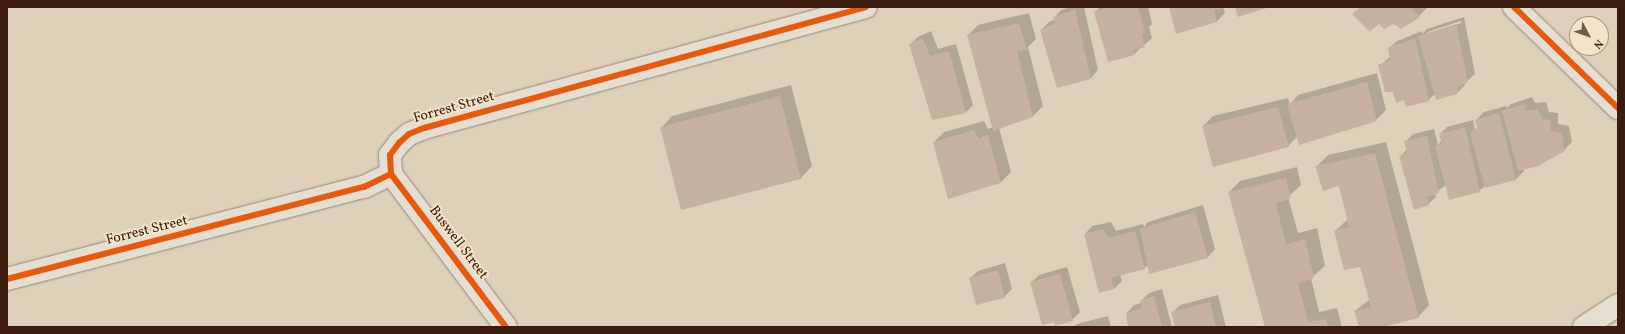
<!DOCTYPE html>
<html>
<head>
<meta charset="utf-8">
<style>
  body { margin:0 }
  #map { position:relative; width:1625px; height:334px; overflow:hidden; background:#dfd1b9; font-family:Vollkorn,serif }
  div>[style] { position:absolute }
  .shadow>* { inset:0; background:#0003 }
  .building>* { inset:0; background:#c7b2a2 }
  .roads { filter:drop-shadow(0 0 1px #948879) drop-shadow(0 0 1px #948879) }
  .minor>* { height:22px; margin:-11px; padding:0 11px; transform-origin:11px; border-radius:11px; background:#e5ded2 }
  .tertiary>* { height:22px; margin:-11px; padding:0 11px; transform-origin:11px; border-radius:11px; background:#e5ded2 }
  .cycleway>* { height:6px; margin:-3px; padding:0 3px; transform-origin:3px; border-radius:3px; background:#e8590c }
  span { translate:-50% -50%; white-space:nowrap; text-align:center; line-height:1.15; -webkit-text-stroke:3.5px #f5e4c7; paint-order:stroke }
  .street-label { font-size:14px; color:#3a1b0d }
  .frame { position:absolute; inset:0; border:8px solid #3a1b0d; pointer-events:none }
  .north { position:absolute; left:1569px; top:16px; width:40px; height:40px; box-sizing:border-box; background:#f5e4c7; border:1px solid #aa947d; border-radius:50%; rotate:131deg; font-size:11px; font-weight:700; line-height:16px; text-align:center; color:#3a1b0d }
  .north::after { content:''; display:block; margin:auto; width:14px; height:18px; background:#745b49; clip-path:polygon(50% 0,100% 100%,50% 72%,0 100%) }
</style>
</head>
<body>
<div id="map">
  <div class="shadow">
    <i style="clip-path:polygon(1071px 7px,1084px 7px,1098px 70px,1091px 78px,1058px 86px,1041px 30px,1049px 22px,1054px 20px,1054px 18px,1061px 10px)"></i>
    <i style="clip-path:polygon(1100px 7px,1148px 7px,1152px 24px,1149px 27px,1152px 38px,1134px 54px,1095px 12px)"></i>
    <i style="clip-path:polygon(1170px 7px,1223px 7px,1225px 13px,1217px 21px,1177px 33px)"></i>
    <i style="clip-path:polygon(1361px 7px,1428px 7px,1419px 16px,1402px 28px)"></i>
    <i style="clip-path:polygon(1029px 13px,1036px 39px,1028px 47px,1043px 106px,1033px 116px,999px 128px,1011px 172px,1001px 182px,948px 198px,934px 142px,944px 132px,984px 121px,988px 129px,993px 127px,968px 35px,978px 25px)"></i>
    <i style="clip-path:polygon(evenodd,1464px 17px,1475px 74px,1465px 83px,1465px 85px,1457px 93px,1435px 94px,1428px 100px,1405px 99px,1394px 90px,1379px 66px,1391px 56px,1389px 48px,1397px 41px,1422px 31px,1423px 34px,1427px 29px,1464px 17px,1461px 21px,1461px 23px,1427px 35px,1427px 32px,1461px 21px)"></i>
    <i style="clip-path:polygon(931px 31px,938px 49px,956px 44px,973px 105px,966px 112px,910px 45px,918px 37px)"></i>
    <i style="clip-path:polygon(1377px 73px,1386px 110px,1376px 120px,1297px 137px,1288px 146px,1203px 126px,1213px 116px,1288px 98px,1290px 104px,1298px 95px)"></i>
    <i style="clip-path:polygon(791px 85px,812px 166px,801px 178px,682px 209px,661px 128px,672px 116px)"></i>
    <i style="clip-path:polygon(1532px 97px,1535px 103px,1546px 102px,1549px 112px,1558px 113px,1558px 124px,1569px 126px,1572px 142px,1564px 150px,1523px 168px,1524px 171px,1516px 179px,1485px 186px,1479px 191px,1446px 185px,1435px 193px,1436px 197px,1428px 204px,1400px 157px,1407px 149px,1405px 142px,1413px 134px,1434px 129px,1438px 145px,1442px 140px,1440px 134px,1447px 127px,1473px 120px,1475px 130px,1478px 127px,1476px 120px,1484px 112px,1506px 106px,1507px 108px,1511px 104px)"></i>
    <i style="clip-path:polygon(1386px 142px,1429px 305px,1418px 317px,1378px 327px,1360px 327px,1355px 311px,1370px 299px,1360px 266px,1335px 231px,1348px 219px,1339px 185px,1316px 167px,1328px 155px)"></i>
    <i style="clip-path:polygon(1297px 167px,1301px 185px,1288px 197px,1298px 233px,1317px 228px,1325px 266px,1311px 278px,1319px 312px,1337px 308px,1342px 327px,1266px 327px,1229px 192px,1240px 181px)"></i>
    <i style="clip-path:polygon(1203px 205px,1215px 249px,1208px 257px,1148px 265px,1145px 268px,1120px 275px,1122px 281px,1114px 289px,1085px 234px,1092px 226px,1111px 222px,1116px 231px,1143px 224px,1144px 227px,1148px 222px)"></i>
    <i style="clip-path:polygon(1005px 263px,1012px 289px,1004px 297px,970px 278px,978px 271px)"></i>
    <i style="clip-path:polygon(1067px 267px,1080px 312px,1072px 320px,1054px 320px,1031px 283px,1039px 275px)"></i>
    <i style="clip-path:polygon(1162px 289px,1172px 327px,1129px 327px,1127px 313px,1134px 305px,1141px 303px,1141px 301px,1149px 293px)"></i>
    <i style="clip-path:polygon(1218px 295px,1226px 327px,1176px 327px,1172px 313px,1180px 305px)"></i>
    <i style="clip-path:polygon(1108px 316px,1111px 327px,1073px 327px,1077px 324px)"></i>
  </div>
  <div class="building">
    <i style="clip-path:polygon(1110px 7px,1138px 7px,1145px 32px,1142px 34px,1145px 47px,1133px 50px,1135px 55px,1108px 62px,1094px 12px)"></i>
    <i style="clip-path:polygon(1169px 7px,1226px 7px,1214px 11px,1217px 22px,1176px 34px)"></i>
    <i style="clip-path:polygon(1235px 7px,1270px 7px,1238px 17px)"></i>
    <i style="clip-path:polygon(1361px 7px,1410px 7px,1420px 17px,1401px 29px,1394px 24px,1384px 29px,1379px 24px,1370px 32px,1352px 14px)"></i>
    <i style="clip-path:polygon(1075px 10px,1091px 79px,1057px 88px,1040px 30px,1054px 24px,1053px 17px)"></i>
    <i style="clip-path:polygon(1019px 23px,1027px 50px,1017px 51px,1033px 117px,993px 131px,967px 35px)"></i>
    <i style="clip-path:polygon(1456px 24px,1468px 82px,1457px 87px,1457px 94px,1436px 100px,1418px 36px)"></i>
    <i style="clip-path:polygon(923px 38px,930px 56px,949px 51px,966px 113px,932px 120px,909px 44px)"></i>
    <i style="clip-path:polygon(1415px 38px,1429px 101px,1406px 107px,1404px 100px,1396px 103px,1393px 92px,1385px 92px,1378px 65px,1390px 60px,1388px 48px)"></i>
    <i style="clip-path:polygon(1367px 82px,1377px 121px,1299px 145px,1287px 104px)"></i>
    <i style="clip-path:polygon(780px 96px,801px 179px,681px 210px,660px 127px)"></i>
    <i style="clip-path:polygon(1524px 104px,1527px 111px,1538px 109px,1542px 119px,1550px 120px,1551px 131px,1562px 133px,1565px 151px,1538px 166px,1518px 171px,1502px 111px)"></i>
    <i style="clip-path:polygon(1278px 107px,1289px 147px,1213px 167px,1202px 126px)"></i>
    <i style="clip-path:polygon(1499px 113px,1516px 180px,1485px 188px,1470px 133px,1477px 128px,1475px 120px)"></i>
    <i style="clip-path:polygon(1465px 127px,1480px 192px,1449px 200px,1435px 146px,1442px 144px,1439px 134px)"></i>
    <i style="clip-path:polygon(974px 130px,978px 138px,988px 135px,1001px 183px,948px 199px,933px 142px)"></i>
    <i style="clip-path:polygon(1427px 136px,1439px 193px,1427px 197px,1429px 205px,1414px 210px,1399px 156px,1407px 153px,1404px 141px)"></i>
    <i style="clip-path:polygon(1375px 153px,1419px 318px,1382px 327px,1359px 327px,1354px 311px,1371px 307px,1360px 267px,1344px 270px,1334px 231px,1349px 227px,1339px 186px,1323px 191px,1315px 166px)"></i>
    <i style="clip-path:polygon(1286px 178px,1290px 198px,1276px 204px,1286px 244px,1305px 239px,1314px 278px,1298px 283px,1308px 322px,1326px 319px,1328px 327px,1265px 327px,1228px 192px)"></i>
    <i style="clip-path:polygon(1195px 212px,1208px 258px,1149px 274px,1140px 229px)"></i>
    <i style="clip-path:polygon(1103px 229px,1109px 238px,1135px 231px,1145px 269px,1111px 278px,1114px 289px,1099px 293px,1084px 234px)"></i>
    <i style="clip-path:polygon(998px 270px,1005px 298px,976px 305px,969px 278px)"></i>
    <i style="clip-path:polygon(1060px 274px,1073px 321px,1055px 326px,1054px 322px,1042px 325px,1030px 282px)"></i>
    <i style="clip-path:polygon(1154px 296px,1162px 327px,1128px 327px,1126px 313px,1141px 308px,1140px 300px)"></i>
    <i style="clip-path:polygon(1210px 302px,1216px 327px,1175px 327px,1171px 312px)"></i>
  </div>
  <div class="roads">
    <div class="minor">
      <i style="left:1514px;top:7px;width:145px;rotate:44.2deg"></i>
      <i style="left:391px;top:174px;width:191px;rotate:53.1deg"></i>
      <i style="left:7px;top:279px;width:369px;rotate:-14.5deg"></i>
      <i style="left:364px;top:187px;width:30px;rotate:-26deg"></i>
      <i style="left:391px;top:174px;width:19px;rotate:-93deg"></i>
      <i style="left:390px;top:155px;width:15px;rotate:-53deg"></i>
      <i style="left:399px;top:143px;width:13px;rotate:-42deg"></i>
      <i style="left:409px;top:134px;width:16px;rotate:-22deg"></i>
      <i style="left:424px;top:128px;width:458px;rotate:-15.3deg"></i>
    </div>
    <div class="tertiary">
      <i style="left:1584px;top:327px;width:40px;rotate:-32.9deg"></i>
    </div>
  </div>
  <div class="cycleway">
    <i style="left:1514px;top:7px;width:145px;rotate:44.2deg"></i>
    <i style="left:391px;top:174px;width:191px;rotate:53.1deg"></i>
    <i style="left:7px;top:279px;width:369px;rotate:-14.5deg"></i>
    <i style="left:364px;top:187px;width:30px;rotate:-26deg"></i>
    <i style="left:391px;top:174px;width:19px;rotate:-93deg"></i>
    <i style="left:390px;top:155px;width:15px;rotate:-53deg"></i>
    <i style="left:399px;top:143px;width:13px;rotate:-42deg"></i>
    <i style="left:409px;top:134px;width:16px;rotate:-22deg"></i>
    <i style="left:424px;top:128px;width:458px;rotate:-15.3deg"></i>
  </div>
  <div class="street-label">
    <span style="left:454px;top:108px;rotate:-16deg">Forrest Street</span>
    <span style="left:147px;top:231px;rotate:-14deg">Forrest Street</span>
    <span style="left:458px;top:243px;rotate:53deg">Buswell Street</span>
  </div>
  <div class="frame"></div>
  <div class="north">N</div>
</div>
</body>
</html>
